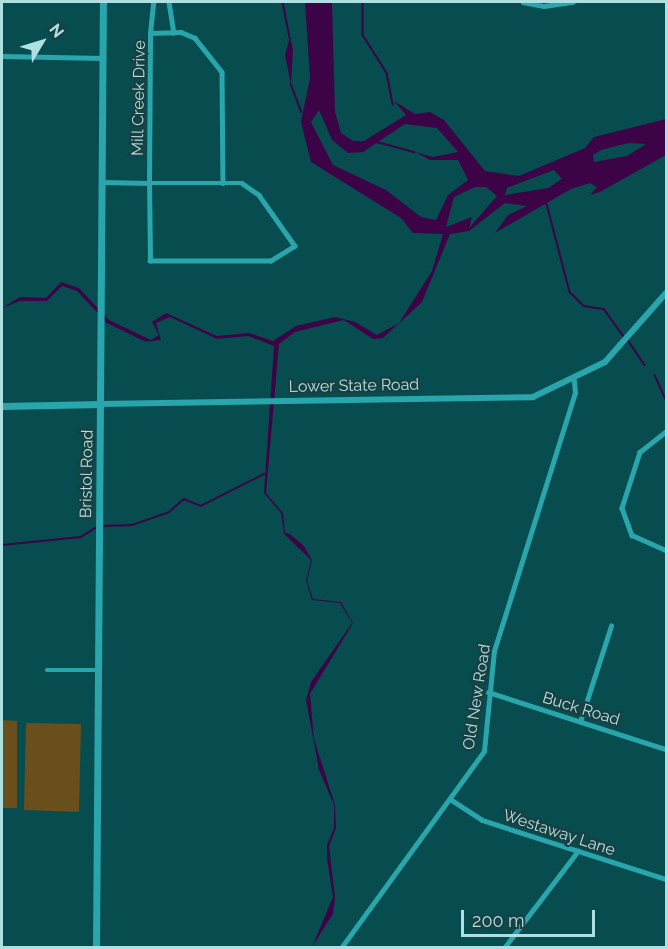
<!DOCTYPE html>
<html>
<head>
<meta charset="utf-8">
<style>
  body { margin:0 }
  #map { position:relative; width:668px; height:949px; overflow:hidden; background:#074d50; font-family:Raleway,sans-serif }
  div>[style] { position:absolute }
  .green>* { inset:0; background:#6a4f1c }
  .water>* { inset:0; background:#3c0447 }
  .stream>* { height:1.5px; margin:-0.75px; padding:0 0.75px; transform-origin:0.75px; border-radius:0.75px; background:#3c0447 }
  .minor>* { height:4.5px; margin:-2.25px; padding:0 2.25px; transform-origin:2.25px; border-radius:2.25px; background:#29a6ac }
  .tertiary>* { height:6px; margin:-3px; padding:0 3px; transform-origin:3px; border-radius:3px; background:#29a6ac }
  .secondary>* { height:7px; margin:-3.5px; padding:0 3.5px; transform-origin:3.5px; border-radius:3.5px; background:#29a6ac }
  span { translate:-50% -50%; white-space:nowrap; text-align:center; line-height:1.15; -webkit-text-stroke:4.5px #1b3f41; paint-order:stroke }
  .street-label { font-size:16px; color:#aee0e2 }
  .frame { position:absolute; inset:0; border:3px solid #aee0e2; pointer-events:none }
  .north { position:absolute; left:12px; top:12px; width:60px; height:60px; -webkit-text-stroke:4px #1b3f41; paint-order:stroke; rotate:52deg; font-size:16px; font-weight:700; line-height:24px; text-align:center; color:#aee0e2 }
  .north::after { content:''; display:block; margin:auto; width:21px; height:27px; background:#aee0e2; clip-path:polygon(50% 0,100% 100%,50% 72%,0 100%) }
  .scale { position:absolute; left:461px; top:910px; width:134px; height:27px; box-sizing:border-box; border:3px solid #aee0e2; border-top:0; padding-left:8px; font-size:18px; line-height:21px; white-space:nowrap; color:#aee0e2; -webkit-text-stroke:4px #1b3f41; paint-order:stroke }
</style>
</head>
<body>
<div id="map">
  <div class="green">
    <i style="clip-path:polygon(2px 720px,17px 721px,17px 808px,2px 808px)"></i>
    <i style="clip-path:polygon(26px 723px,81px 724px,79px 812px,24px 810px)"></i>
  </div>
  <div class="water">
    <i style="clip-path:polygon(evenodd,305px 2px,332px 2px,335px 112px,341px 133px,353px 141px,364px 141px,406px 115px,394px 101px,415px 114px,430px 112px,444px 120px,485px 171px,519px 176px,585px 148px,594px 137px,666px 119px,666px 155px,600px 192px,590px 195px,597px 187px,590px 183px,571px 189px,495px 233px,508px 215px,527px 206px,505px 203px,469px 231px,450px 234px,422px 302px,383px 338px,373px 339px,344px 320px,295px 332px,279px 344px,266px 493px,283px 513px,285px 533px,290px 534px,304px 546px,312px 560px,307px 581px,313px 599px,341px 602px,353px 623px,310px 694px,314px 739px,335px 805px,336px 828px,329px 846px,335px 897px,333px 914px,312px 947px,333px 897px,327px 859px,327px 845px,334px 828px,334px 805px,319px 770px,306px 700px,311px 682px,352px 623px,340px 603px,312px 600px,306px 581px,311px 560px,284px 534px,281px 513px,264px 493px,274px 346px,248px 336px,217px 339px,170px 317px,156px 323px,161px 340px,146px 342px,107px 323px,77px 291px,62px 286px,47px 301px,20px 301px,2px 308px,20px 297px,46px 298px,61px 282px,79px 288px,109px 320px,151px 340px,159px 335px,152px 322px,166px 313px,217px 336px,249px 333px,273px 341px,296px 326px,335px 317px,355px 322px,377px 335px,399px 323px,432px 271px,443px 234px,413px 233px,401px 218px,311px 162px,301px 122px,310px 78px,305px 2px,319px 110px,332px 140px,348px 153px,363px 152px,405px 124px,437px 128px,458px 152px,433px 157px,415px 152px,430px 160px,458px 160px,468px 180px,448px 195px,436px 220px,421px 217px,386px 190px,333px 165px,311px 122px,319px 110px,305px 2px,629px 143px,646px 144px,627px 156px,594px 162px,593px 155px,601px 150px,629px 143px,305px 2px,554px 170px,562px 179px,548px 188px,505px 195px,507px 188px,554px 170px,305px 2px,475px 187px,486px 187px,497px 196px,469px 228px,472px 217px,446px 227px,454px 197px,475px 187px)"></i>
    <i style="clip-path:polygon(290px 37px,293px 49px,291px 85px,285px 55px)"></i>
  </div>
  <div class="stream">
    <i style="left:283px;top:2px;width:37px;rotate:79deg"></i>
    <i style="left:363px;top:2px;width:33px;rotate:90deg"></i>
    <i style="left:363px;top:35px;width:45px;rotate:57.7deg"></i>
    <i style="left:387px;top:73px;width:32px;rotate:79deg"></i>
    <i style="left:291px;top:84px;width:30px;rotate:69deg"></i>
    <i style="left:377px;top:142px;width:39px;rotate:15deg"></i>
    <i style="left:547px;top:204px;width:91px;rotate:75.4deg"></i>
    <i style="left:570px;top:292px;width:20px;rotate:45deg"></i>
    <i style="left:584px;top:306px;width:20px;rotate:9deg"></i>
    <i style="left:604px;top:309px;width:34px;rotate:54deg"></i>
    <i style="left:628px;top:340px;width:30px;rotate:56deg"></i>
    <i style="left:655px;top:375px;width:27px;rotate:66deg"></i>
    <i style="left:101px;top:526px;width:31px;rotate:-2deg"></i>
    <i style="left:132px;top:525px;width:39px;rotate:-19deg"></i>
    <i style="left:169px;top:512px;width:20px;rotate:-41deg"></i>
    <i style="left:184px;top:499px;width:18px;rotate:22deg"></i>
    <i style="left:201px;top:506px;width:71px;rotate:-26.9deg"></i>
    <i style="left:2px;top:545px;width:79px;rotate:-5.8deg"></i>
    <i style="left:81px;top:537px;width:19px;rotate:-32deg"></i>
  </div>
  <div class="minor">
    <i style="left:169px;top:2px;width:31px;rotate:81deg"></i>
    <i style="left:523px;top:2px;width:21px;rotate:11deg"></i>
    <i style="left:544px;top:6px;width:29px;rotate:-8deg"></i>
    <i style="left:150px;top:33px;width:31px;rotate:-84deg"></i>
    <i style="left:2px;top:56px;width:101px;rotate:1.1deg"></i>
    <i style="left:102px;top:182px;width:47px;rotate:1.2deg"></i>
    <i style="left:149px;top:183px;width:93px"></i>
    <i style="left:242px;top:183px;width:21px;rotate:35deg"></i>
    <i style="left:259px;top:195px;width:62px;rotate:54.8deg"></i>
    <i style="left:295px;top:246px;width:28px;rotate:148deg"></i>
    <i style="left:271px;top:261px;width:121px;rotate:180deg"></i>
    <i style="left:150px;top:261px;width:78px;rotate:-90.7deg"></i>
    <i style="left:149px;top:183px;width:150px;rotate:-89.6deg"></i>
    <i style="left:150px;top:33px;width:31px;rotate:-2deg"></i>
    <i style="left:181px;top:32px;width:15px;rotate:23deg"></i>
    <i style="left:195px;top:38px;width:43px;rotate:51.5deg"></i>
    <i style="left:222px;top:72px;width:111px;rotate:89.5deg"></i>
    <i style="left:666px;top:432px;width:33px;rotate:142deg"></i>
    <i style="left:640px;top:452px;width:59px;rotate:107.8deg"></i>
    <i style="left:622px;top:508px;width:29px;rotate:70deg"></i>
    <i style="left:632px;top:535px;width:37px;rotate:24deg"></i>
    <i style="left:47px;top:670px;width:51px"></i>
    <i style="left:488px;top:692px;width:187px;rotate:17.8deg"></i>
    <i style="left:580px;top:722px;width:101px;rotate:-72.1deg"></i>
    <i style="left:450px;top:799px;width:38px;rotate:33deg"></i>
    <i style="left:482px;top:820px;width:193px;rotate:17.8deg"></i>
    <i style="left:341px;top:948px;width:243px;rotate:-54deg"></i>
    <i style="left:484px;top:751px;width:100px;rotate:-84.3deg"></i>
    <i style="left:494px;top:651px;width:270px;rotate:-72.6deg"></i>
    <i style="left:575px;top:393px;width:12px;rotate:-95deg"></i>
    <i style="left:504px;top:948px;width:122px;rotate:-52.7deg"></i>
  </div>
  <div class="tertiary">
    <i style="left:101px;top:404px;width:432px;rotate:-0.9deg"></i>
    <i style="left:533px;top:397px;width:80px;rotate:-25.9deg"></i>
    <i style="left:605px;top:362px;width:92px;rotate:-48.5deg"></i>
  </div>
  <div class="secondary">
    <i style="left:2px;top:406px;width:99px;rotate:-1.2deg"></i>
    <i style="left:96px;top:948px;width:946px;rotate:-89.58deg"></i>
  </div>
  <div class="street-label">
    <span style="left:139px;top:98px;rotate:-89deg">Mill Creek Drive</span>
    <span style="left:354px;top:386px;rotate:-1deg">Lower State Road</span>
    <span style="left:87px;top:474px;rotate:-89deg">Bristol Road</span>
    <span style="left:477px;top:697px;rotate:-81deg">Old New Road</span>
    <span style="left:581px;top:709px;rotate:17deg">Buck Road</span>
    <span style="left:559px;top:833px;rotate:18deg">Westaway Lane</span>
  </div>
  <div class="frame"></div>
  <div class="north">N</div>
  <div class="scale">200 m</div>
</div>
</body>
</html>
